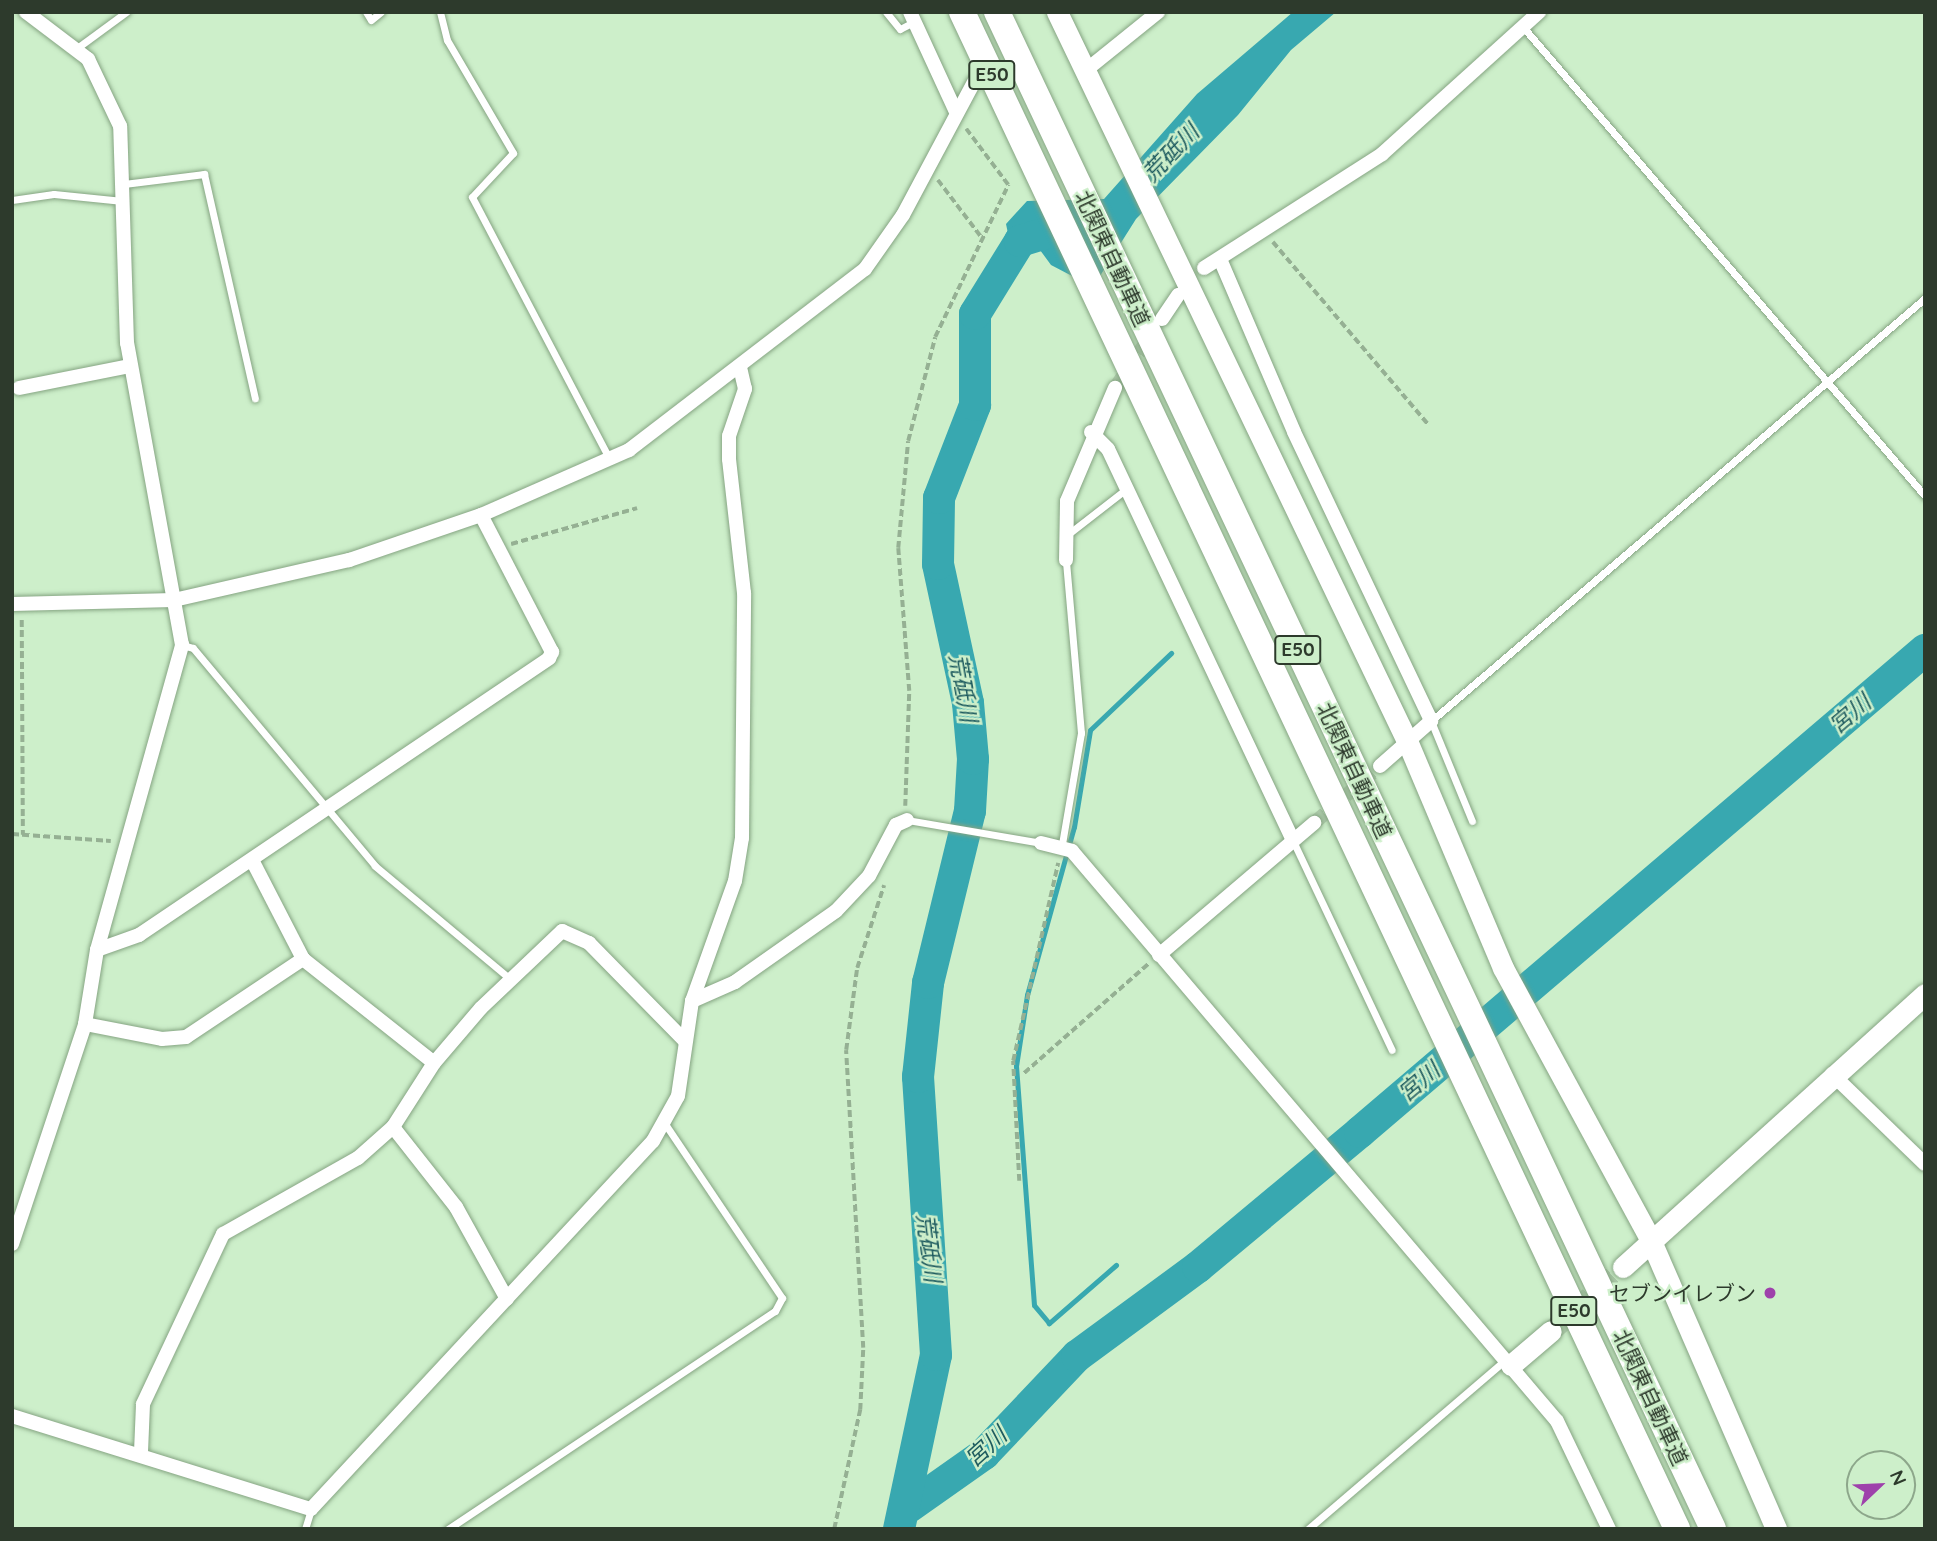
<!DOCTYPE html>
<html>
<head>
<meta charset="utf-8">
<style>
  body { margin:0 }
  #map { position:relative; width:1937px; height:1541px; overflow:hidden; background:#cdefca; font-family:Quicksand,"Noto Sans JP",sans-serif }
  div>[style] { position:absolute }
  .water>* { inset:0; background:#38a8b0 }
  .stream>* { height:5px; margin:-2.5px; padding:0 2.5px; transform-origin:2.5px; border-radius:2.5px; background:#38a8b0 }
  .river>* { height:32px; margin:-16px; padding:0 16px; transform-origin:16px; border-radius:16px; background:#38a8b0 }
  .street-tunnel>* { height:14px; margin-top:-7px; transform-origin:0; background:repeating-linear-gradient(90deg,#adcbaa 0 14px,transparent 0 21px) }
  .secondary-tunnel>* { height:21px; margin-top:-10.5px; transform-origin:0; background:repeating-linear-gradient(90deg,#adcbaa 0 21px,transparent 0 31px) }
  .path>* { height:3.5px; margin-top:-1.75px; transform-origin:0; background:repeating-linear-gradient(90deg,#95b093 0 7px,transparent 0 10.5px) }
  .roads { filter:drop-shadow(0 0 2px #85a482) drop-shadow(0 0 2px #85a482) }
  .lane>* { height:7px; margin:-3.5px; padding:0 3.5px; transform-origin:3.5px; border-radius:3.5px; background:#fff }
  .street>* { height:14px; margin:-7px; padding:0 7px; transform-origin:7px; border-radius:7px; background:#fff }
  .secondary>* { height:21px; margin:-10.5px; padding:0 10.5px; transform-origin:10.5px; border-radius:10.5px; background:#fff }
  .highway>* { height:26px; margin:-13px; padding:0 13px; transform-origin:13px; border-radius:13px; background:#fff }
  .dots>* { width:19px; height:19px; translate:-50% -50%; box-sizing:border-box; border:4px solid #cdefca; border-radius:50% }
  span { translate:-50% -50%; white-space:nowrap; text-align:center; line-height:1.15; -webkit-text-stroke:5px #cdefca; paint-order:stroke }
  .shield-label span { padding:2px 5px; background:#cdefca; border:2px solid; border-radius:5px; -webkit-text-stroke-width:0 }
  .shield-label { font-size:19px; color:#2d3a2c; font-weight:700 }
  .street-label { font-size:21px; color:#2d3a2c }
  .poi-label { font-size:21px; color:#2d3a2c }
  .right { translate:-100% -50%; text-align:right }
  .water-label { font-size:23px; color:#1e5b5f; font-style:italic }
  .frame { position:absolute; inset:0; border:14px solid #2d3a2c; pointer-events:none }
  .north { position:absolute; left:1846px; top:1450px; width:70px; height:70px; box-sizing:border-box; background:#cdefca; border:2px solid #8da78b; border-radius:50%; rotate:67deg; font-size:19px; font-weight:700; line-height:28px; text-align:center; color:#2d3a2c }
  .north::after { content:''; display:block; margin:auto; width:24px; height:32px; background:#9e41ab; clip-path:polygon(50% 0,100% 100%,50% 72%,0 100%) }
</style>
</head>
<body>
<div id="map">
  <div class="water">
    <i style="clip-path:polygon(1293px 12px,1336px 12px,1291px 50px,1238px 115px,1136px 219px,1100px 276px,1074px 277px,1051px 265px,1040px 250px,1011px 248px,1006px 224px,1027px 201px,1104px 199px,1197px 94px)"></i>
  </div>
  <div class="stream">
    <i style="left:1116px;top:1265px;width:89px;rotate:139.1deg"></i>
    <i style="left:1049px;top:1323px;width:23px;rotate:-130deg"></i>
    <i style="left:1034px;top:1305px;width:240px;rotate:-94.3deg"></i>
    <i style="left:1016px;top:1066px;width:72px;rotate:-81.2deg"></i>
    <i style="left:1027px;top:995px;width:174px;rotate:-74.4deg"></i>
    <i style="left:1074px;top:827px;width:98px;rotate:-80.6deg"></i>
    <i style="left:1090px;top:730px;width:112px;rotate:-43.5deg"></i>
    <i style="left:1071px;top:1348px;width:10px;rotate:53deg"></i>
  </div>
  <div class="river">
    <i style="left:909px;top:1507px;width:92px;rotate:-35.2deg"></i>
    <i style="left:984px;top:1454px;width:135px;rotate:-46.5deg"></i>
    <i style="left:1077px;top:1356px;width:150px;rotate:-36.3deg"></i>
    <i style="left:1198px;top:1267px;width:211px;rotate:-39.8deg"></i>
    <i style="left:1360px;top:1132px;width:743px;rotate:-40.47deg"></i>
    <i style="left:899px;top:1529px;width:178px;rotate:-78deg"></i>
    <i style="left:936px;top:1355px;width:279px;rotate:-93.7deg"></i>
    <i style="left:918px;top:1077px;width:95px;rotate:-83.9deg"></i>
    <i style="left:928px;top:983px;width:177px;rotate:-76.3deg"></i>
    <i style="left:970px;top:811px;width:52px;rotate:-86.7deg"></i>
    <i style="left:973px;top:759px;width:56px;rotate:-95.1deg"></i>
    <i style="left:968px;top:703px;width:142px;rotate:-102.2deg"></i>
    <i style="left:938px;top:564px;width:66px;rotate:-89.1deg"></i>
    <i style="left:939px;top:498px;width:100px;rotate:-68.8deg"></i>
    <i style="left:975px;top:405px;width:91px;rotate:-90deg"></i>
    <i style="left:975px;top:314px;width:86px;rotate:-58.3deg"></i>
    <i style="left:1020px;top:241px;width:31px;rotate:-17deg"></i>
  </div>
  <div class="street-tunnel">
    <i style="left:1115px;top:388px;width:64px;rotate:-55.8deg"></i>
    <i style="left:1314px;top:823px;width:87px;rotate:-40.8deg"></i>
  </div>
  <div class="secondary-tunnel">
    <i style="left:1551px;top:1331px;width:96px;rotate:-41.6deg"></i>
  </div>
  <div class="path">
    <i style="left:938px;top:180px;width:73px;rotate:52.8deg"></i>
    <i style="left:1273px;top:242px;width:239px;rotate:49.6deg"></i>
    <i style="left:511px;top:544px;width:131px;rotate:-15.9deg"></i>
    <i style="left:22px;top:620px;width:215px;rotate:89.7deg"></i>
    <i style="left:905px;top:806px;width:115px;rotate:-88deg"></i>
    <i style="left:909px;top:691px;width:143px;rotate:-94.4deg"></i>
    <i style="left:898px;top:548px;width:107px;rotate:-84.7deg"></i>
    <i style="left:908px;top:441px;width:107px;rotate:-75.4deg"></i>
    <i style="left:935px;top:337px;width:169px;rotate:-64.3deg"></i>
    <i style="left:1008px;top:185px;width:70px;rotate:-126.9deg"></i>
    <i style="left:12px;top:834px;width:99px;rotate:4deg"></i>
    <i style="left:1024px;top:1073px;width:167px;rotate:-41.3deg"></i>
    <i style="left:1019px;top:1181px;width:120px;rotate:-92.9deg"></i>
    <i style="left:1013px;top:1061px;width:203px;rotate:-77.2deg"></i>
    <i style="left:834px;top:1529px;width:122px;rotate:-77.7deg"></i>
    <i style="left:860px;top:1410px;width:62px;rotate:-87.2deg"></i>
    <i style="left:863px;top:1348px;width:298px;rotate:-93.3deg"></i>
    <i style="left:846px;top:1050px;width:83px;rotate:-82.4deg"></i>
    <i style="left:857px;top:968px;width:87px;rotate:-72deg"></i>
  </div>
  <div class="roads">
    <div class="lane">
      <i style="left:366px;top:12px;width:9px;rotate:58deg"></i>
      <i style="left:371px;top:20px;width:13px;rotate:-39deg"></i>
      <i style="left:440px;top:12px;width:29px;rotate:76deg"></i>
      <i style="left:447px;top:40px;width:131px;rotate:59.7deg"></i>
      <i style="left:513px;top:153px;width:60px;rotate:133deg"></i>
      <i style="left:472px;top:197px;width:295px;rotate:62.3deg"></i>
      <i style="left:886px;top:12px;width:22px;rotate:51deg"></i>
      <i style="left:900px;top:29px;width:16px;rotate:-27deg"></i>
      <i style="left:1523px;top:27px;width:618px;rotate:49.4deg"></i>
      <i style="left:77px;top:48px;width:61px;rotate:-36.3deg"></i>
      <i style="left:124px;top:184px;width:81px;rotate:-7.1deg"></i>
      <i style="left:204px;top:174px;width:230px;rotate:77.2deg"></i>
      <i style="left:12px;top:200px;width:42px;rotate:-8.1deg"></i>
      <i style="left:54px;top:194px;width:69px;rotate:5.8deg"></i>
      <i style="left:1067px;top:535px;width:75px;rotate:-37.9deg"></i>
      <i style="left:182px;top:645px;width:11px;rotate:15deg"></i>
      <i style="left:193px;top:648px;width:284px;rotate:50.1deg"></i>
      <i style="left:375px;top:866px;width:176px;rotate:39.9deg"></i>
      <i style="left:907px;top:820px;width:136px;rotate:9.7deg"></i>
      <i style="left:1472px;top:821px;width:108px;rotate:-112.3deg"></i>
      <i style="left:1431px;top:721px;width:650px;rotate:-40.57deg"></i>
      <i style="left:1293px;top:841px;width:231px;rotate:64.7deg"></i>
      <i style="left:1062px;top:844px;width:113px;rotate:-80.3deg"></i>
      <i style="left:1081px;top:733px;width:174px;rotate:-95deg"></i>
      <i style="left:305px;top:1529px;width:21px;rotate:-73deg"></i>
      <i style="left:448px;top:1529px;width:393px;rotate:-33.7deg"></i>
      <i style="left:775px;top:1311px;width:15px;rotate:-62deg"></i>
      <i style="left:782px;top:1298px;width:210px;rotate:-123.9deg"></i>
      <i style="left:1308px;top:1529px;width:260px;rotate:-40.6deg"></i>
    </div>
    <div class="street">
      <i style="left:910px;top:12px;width:110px;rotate:65.3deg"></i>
      <i style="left:1085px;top:71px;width:94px;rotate:-38.9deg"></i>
      <i style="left:1220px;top:259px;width:188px;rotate:66.8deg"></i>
      <i style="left:1294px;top:432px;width:320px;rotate:64.6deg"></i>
      <i style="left:1431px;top:721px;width:68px;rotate:138.6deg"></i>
      <i style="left:1204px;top:268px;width:211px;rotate:-32.6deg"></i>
      <i style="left:1382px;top:154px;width:212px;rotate:-42.1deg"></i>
      <i style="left:1162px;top:319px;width:29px;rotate:-56deg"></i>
      <i style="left:19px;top:388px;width:113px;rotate:-11.2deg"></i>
      <i style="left:1091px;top:432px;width:24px;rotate:45deg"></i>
      <i style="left:1108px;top:449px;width:433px;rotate:64.7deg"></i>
      <i style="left:1066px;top:560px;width:59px;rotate:-89deg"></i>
      <i style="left:1067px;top:501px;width:123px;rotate:-67deg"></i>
      <i style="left:12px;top:604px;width:162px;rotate:-1.4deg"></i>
      <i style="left:174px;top:600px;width:180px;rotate:-12.9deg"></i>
      <i style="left:349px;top:560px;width:139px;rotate:-18.8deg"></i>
      <i style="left:481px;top:515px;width:162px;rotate:-23.7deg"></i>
      <i style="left:629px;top:450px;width:297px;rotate:-37.5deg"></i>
      <i style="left:865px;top:269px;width:66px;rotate:-54.9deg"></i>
      <i style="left:903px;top:215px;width:151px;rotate:-61.9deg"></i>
      <i style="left:1041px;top:843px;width:32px;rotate:14deg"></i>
      <i style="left:1072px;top:851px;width:748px;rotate:49.61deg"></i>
      <i style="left:1557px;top:1421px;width:120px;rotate:64.3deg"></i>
      <i style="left:252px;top:860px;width:111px;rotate:62.7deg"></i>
      <i style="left:97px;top:950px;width:45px;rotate:-19.7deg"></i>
      <i style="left:139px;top:935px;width:495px;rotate:-34deg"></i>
      <i style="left:549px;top:658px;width:7px;rotate:-63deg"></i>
      <i style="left:552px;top:652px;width:154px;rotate:-117.4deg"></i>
      <i style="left:1159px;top:955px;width:204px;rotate:-40.4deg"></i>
      <i style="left:692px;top:1001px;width:47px;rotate:-23.8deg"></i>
      <i style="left:735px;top:982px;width:123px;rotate:-35.1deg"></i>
      <i style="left:836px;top:911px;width:48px;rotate:-46.7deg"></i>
      <i style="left:869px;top:876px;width:58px;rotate:-62.1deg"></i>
      <i style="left:896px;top:825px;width:12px;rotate:-24deg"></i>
      <i style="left:85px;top:1024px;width:78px;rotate:11deg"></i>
      <i style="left:162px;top:1039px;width:24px;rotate:-5deg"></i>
      <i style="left:186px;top:1037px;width:141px;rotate:-33.7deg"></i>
      <i style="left:303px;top:959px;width:167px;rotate:38.4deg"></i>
      <i style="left:1832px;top:1074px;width:129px;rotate:44.1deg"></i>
      <i style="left:393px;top:1127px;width:102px;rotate:51.8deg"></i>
      <i style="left:456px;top:1207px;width:105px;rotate:61deg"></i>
      <i style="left:12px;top:1244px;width:232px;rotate:-71.6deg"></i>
      <i style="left:85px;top:1024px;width:75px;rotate:-80.8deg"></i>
      <i style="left:97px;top:950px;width:317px;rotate:-74.4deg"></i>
      <i style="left:182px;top:645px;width:307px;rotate:-100.3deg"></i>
      <i style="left:127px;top:343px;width:217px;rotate:-91.8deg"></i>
      <i style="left:120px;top:126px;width:74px;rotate:-115.5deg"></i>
      <i style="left:88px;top:59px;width:78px;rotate:-142.8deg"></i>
      <i style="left:12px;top:1416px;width:313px;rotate:17.3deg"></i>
      <i style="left:311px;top:1509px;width:502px;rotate:-47.1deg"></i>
      <i style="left:653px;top:1141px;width:51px;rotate:-60.9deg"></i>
      <i style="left:678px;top:1096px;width:96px;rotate:-81.6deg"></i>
      <i style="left:692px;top:1001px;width:127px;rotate:-70.3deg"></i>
      <i style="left:735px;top:881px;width:44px;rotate:-80.8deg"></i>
      <i style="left:742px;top:838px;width:245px;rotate:-89.5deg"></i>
      <i style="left:744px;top:593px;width:135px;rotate:-96.4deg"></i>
      <i style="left:729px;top:459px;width:23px;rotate:-90deg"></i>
      <i style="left:729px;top:436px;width:50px;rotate:-71.2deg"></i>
      <i style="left:745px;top:389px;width:23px;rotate:-103deg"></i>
      <i style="left:141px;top:1452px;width:48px;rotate:-87.6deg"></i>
      <i style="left:143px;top:1404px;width:188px;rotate:-64.8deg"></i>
      <i style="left:223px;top:1234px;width:155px;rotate:-29.4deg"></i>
      <i style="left:358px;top:1158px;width:47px;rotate:-41.5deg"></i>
      <i style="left:393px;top:1127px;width:76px;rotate:-57.4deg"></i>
      <i style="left:434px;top:1063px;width:72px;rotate:-49.5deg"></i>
      <i style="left:481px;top:1008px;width:112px;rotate:-43.5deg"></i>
      <i style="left:562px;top:931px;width:30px;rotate:24deg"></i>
      <i style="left:589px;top:943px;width:136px;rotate:45.6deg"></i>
    </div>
    <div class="secondary">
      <i style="left:1057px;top:12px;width:811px;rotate:64.35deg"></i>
      <i style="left:1408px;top:743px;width:244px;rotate:67.1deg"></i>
      <i style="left:1503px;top:968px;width:311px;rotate:61.5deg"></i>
      <i style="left:1651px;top:1241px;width:314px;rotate:66.5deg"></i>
      <i style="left:1623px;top:1267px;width:407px;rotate:-42.1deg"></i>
      <i style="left:1511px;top:1365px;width:52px;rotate:-40.4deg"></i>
    </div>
    <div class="highway">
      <i style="left:962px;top:12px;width:1677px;rotate:64.76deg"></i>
      <i style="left:997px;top:12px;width:1677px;rotate:64.73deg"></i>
    </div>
  </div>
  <div class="dots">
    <i style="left:1770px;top:1293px;background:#9e41ab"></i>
  </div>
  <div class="shield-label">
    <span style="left:992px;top:75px">E50</span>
    <span style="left:1298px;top:650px">E50</span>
    <span style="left:1574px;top:1311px">E50</span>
  </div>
  <div class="street-label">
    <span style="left:1113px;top:258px;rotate:65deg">北関東自動車道</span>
    <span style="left:1355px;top:770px;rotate:65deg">北関東自動車道</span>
    <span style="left:1651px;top:1397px;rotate:65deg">北関東自動車道</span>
  </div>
  <div class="poi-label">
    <span class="right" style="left:1756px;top:1293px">セブンイレブン</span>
  </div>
  <div class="water-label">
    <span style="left:1171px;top:153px;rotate:-46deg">荒砥川</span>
    <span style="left:963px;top:688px;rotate:80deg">荒砥川</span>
    <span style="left:1850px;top:714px;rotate:-40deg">宮川</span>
    <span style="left:1419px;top:1082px;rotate:-40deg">宮川</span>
    <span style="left:929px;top:1248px;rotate:83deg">荒砥川</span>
    <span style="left:986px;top:1447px;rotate:-42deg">宮川</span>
  </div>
  <div class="frame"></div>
  <div class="north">N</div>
</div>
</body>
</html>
